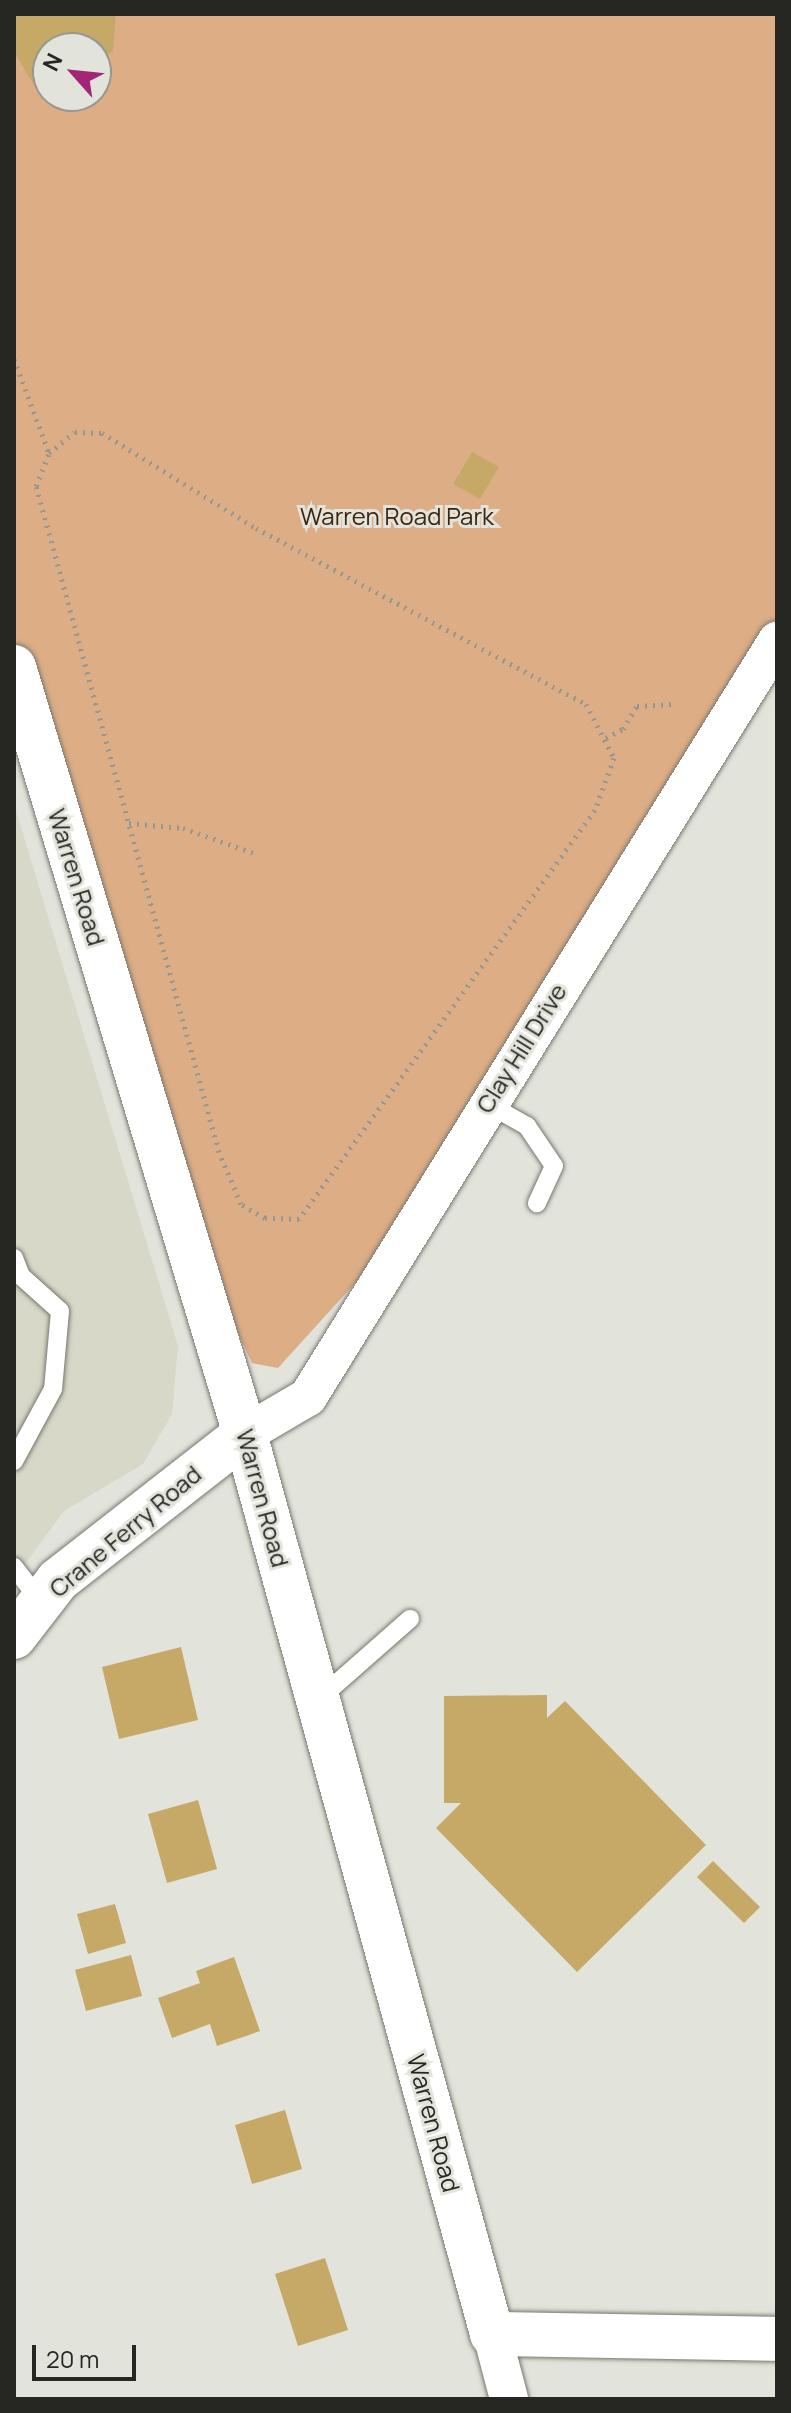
<!DOCTYPE html>
<html>
<head>
<meta charset="utf-8">
<style>
  body { margin:0 }
  #map { position:relative; width:791px; height:2413px; overflow:hidden; background:#e2e3da; font-family:Manrope,sans-serif }
  div>[style] { position:absolute }
  .built>* { inset:0; background:#d7d8c8 }
  .green>* { inset:0; background:#ddad85 }
  .building>* { inset:0; background:#c6a967 }
  .path>* { height:5px; margin-top:-2.5px; transform-origin:0; background:repeating-linear-gradient(90deg,#969790 0 2px,transparent 0 8px) }
  .roads { filter:drop-shadow(0 0 2px #787870) drop-shadow(0 0 2px #787870) }
  .service>* { height:18px; margin:-9px; padding:0 9px; transform-origin:9px; border-radius:9px; background:#fff }
  .minor>* { height:38px; margin:-19px; padding:0 19px; transform-origin:19px; border-radius:19px; background:#fff }
  .tertiary>* { height:44px; margin:-22px; padding:0 22px; transform-origin:22px; border-radius:22px; background:#fff }
  span { translate:-50% -50%; white-space:nowrap; text-align:center; line-height:1.15; -webkit-text-stroke:6px #e2e3da; paint-order:stroke }
  .park-label { font-size:24px; color:#3d2510 }
  .street-label { font-size:24px; color:#262723 }
  .frame { position:absolute; inset:0; border:16px solid #262723; pointer-events:none }
  .north { position:absolute; left:32px; top:32px; width:80px; height:80px; box-sizing:border-box; background:#e2e3da; border:2px solid #979891; border-radius:50%; rotate:297deg; font-size:22px; font-weight:700; line-height:32px; text-align:center; color:#262723 }
  .north::after { content:''; display:block; margin:auto; width:28px; height:36px; background:#a32578; clip-path:polygon(50% 0,100% 100%,50% 72%,0 100%) }
  .scale { position:absolute; left:32px; top:2345px; width:104px; height:36px; box-sizing:border-box; border:4px solid #262723; border-top:0; padding-left:10px; font-size:24px; line-height:28px; white-space:nowrap; color:#262723; -webkit-text-stroke:6px #e2e3da; paint-order:stroke }
</style>
</head>
<body>
<div id="map">
  <div class="built">
    <i style="clip-path:polygon(14px 804px,178px 1346px,172px 1414px,143px 1464px,64px 1511px,14px 1579px)"></i>
  </div>
  <div class="green">
    <i style="clip-path:polygon(evenodd,14px 14px,777px 14px,777px 635px,357px 1281px,278px 1368px,252px 1363px,237px 1331px,14px 640px,14px 14px,48px 48px,96px 48px,96px 96px,48px 96px,48px 48px)"></i>
  </div>
  <div class="building">
    <i style="clip-path:polygon(14px 14px,116px 14px,113px 51px,96px 62px,96px 48px,48px 48px,48px 94px,42px 98px,14px 52px)"></i>
    <i style="clip-path:polygon(472px 452px,499px 467px,480px 499px,453px 484px)"></i>
    <i style="clip-path:polygon(181px 1647px,198px 1720px,119px 1739px,102px 1667px)"></i>
    <i style="clip-path:polygon(547px 1695px,547px 1718px,565px 1701px,706px 1845px,577px 1972px,436px 1828px,461px 1803px,444px 1803px,444px 1696px)"></i>
    <i style="clip-path:polygon(198px 1800px,217px 1869px,167px 1883px,148px 1814px)"></i>
    <i style="clip-path:polygon(713px 1861px,760px 1907px,744px 1923px,697px 1877px)"></i>
    <i style="clip-path:polygon(115px 1904px,126px 1943px,88px 1954px,77px 1914px)"></i>
    <i style="clip-path:polygon(131px 1955px,142px 1996px,86px 2011px,75px 1970px)"></i>
    <i style="clip-path:polygon(234px 1957px,260px 2031px,217px 2046px,210px 2024px,172px 2038px,158px 1998px,200px 1983px,196px 1971px)"></i>
    <i style="clip-path:polygon(285px 2110px,302px 2169px,252px 2184px,235px 2125px)"></i>
    <i style="clip-path:polygon(325px 2258px,348px 2330px,298px 2346px,275px 2274px)"></i>
  </div>
  <div class="path">
    <i style="left:14px;top:359px;width:100px;rotate:69.6deg"></i>
    <i style="left:75px;top:432px;width:27px;rotate:2deg"></i>
    <i style="left:102px;top:433px;width:181px;rotate:31.7deg"></i>
    <i style="left:256px;top:528px;width:374px;rotate:28.1deg"></i>
    <i style="left:586px;top:704px;width:61px;rotate:62.6deg"></i>
    <i style="left:614px;top:758px;width:55px;rotate:110.1deg"></i>
    <i style="left:595px;top:810px;width:505px;rotate:125.89deg"></i>
    <i style="left:299px;top:1219px;width:34px;rotate:-178deg"></i>
    <i style="left:265px;top:1218px;width:28px;rotate:-150deg"></i>
    <i style="left:241px;top:1204px;width:56px;rotate:-112.9deg"></i>
    <i style="left:219px;top:1152px;width:691px;rotate:-105.36deg"></i>
    <i style="left:36px;top:486px;width:35px;rotate:-68deg"></i>
    <i style="left:49px;top:453px;width:33px;rotate:-39deg"></i>
    <i style="left:606px;top:738px;width:19px;rotate:-28deg"></i>
    <i style="left:623px;top:729px;width:27px;rotate:-59deg"></i>
    <i style="left:637px;top:706px;width:37px;rotate:-3deg"></i>
    <i style="left:129px;top:823px;width:54px;rotate:5.3deg"></i>
    <i style="left:183px;top:828px;width:75px;rotate:19.4deg"></i>
  </div>
  <div class="roads">
    <div class="service">
      <i style="left:486px;top:1103px;width:47px;rotate:29.3deg"></i>
      <i style="left:527px;top:1126px;width:48px;rotate:56deg"></i>
      <i style="left:554px;top:1166px;width:41px;rotate:114.7deg"></i>
      <i style="left:14px;top:1258px;width:19px;rotate:69deg"></i>
      <i style="left:21px;top:1276px;width:52px;rotate:41.9deg"></i>
      <i style="left:60px;top:1311px;width:78px;rotate:95.1deg"></i>
      <i style="left:53px;top:1389px;width:82px;rotate:118.4deg"></i>
      <i style="left:14px;top:1567px;width:44px;rotate:52.4deg"></i>
      <i style="left:320px;top:1698px;width:120px;rotate:-41.3deg"></i>
    </div>
    <div class="minor">
      <i style="left:245px;top:1434px;width:73px;rotate:-30.4deg"></i>
      <i style="left:308px;top:1397px;width:890px;rotate:-58.19deg"></i>
      <i style="left:492px;top:2334px;width:67px;rotate:75.3deg"></i>
    </div>
    <div class="tertiary">
      <i style="left:14px;top:667px;width:801px;rotate:73.24deg"></i>
      <i style="left:245px;top:1434px;width:933px;rotate:74.65deg"></i>
      <i style="left:492px;top:2334px;width:285px;rotate:1deg"></i>
      <i style="left:14px;top:1637px;width:72px;rotate:-52.3deg"></i>
      <i style="left:58px;top:1580px;width:237px;rotate:-38deg"></i>
    </div>
  </div>
  <div class="park-label">
    <span style="left:397px;top:516px">Warren Road Park</span>
  </div>
  <div class="street-label">
    <span style="left:77px;top:877px;rotate:73deg">Warren Road</span>
    <span style="left:521px;top:1048px;rotate:-58deg">Clay Hill Drive</span>
    <span style="left:263px;top:1498px;rotate:75deg">Warren Road</span>
    <span style="left:125px;top:1531px;rotate:-40deg">Crane Ferry Road</span>
    <span style="left:434px;top:2123px;rotate:75deg">Warren Road</span>
  </div>
  <div class="frame"></div>
  <div class="north">N</div>
  <div class="scale">20 m</div>
</div>
</body>
</html>
